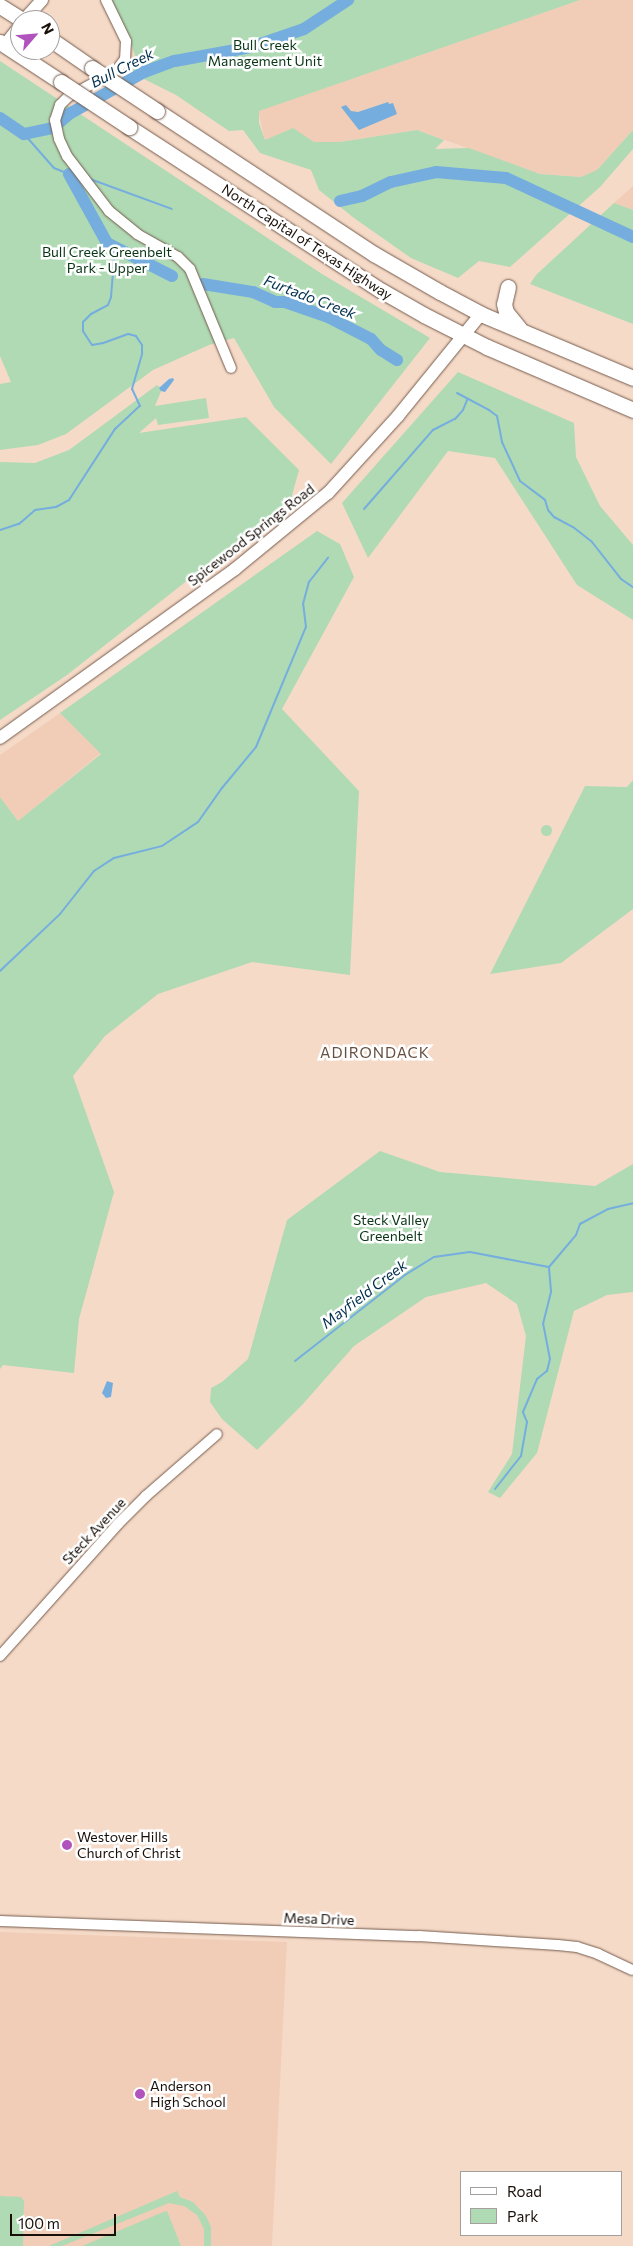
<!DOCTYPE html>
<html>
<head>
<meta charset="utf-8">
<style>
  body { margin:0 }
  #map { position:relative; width:633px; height:2246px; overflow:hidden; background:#f6dac8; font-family:Commissioner,sans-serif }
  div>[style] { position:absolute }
  .built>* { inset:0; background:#f1cdb7 }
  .green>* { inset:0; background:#afdab4 }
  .round { border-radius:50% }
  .water>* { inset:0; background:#75aede }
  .stream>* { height:2px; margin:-1px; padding:0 1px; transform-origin:1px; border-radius:1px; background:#75aede }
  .river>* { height:12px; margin:-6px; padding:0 6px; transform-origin:6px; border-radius:6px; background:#75aede }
  .roads { filter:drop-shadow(0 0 1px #745b4c) drop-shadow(0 0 1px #745b4c) }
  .minor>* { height:10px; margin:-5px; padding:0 5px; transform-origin:5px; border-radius:5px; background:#fff }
  .major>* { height:12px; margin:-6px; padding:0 6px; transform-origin:6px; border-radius:6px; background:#fff }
  .highway>* { height:15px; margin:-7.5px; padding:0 7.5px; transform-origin:7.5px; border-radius:7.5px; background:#fff }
  .bridges { filter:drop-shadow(0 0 1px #745b4c) drop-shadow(0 0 1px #745b4c) }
  .highway-bridge>* { height:15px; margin:-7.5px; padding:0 7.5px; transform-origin:7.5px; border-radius:7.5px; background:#fff }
  .dots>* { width:14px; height:14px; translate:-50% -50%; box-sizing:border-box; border:2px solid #fff; border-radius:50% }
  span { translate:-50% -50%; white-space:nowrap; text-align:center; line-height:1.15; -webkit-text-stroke:5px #fff; paint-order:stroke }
  .park-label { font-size:14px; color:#093515 }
  .street-label { font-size:14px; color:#180f09 }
  .poi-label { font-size:14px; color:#180f09 }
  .left { translate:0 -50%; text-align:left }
  .water-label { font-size:15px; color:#002e4d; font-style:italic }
  .neighbourhood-label { font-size:15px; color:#675041; letter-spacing:1px }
  .legend { position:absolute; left:460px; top:2171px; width:162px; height:65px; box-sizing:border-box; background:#fff; border:1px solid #a39f9d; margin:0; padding:6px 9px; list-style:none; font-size:15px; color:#180f09 }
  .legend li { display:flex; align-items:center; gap:10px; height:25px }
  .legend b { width:25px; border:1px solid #a39f9d }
  .north { position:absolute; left:10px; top:10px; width:50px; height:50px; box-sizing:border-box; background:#fff; border:1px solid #a39f9d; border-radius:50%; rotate:63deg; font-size:14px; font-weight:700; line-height:20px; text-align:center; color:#180f09 }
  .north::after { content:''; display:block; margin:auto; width:18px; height:22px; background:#b153bc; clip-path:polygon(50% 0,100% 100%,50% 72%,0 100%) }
  .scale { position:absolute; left:10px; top:2214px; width:106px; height:22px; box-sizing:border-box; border:2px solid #180f09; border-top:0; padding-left:6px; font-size:15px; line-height:18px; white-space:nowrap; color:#180f09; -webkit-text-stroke:4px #fff; paint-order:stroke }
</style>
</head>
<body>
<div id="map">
  <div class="built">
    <i style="clip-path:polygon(580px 0,633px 0,633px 130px,597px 170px,581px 177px,540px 174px,417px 130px,340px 142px,314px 142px,293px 129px,265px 141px,258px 111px)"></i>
    <i style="clip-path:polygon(633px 186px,633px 210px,614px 203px)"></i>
    <i style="clip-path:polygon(60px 713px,101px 753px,18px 821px,0 797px,0 755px)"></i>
    <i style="clip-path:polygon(0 1932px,287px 1942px,272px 2246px,0 2246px)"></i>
  </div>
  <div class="green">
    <i style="clip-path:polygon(109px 0,580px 0,259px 111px,259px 123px,265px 140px,293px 128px,314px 142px,340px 142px,417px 130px,444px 140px,435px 149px,469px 148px,540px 174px,581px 177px,597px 170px,633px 130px,633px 149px,600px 187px,510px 267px,479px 261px,458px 278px,411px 258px,354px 218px,319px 190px,311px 170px,260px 153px,243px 130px,229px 131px,176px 95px,132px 73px,135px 55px,127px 32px)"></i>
    <i style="clip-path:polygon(0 61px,322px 274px,430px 338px,331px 464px,274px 407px,234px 338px,209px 345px,153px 370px,66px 434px,38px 445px,0 450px,0 384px,11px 382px,0 356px)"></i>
    <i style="clip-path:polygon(614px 203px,633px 210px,633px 324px,530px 284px,536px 275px)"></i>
    <i style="clip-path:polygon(458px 372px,574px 423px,576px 457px,600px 506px,633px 545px,633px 620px,577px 585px,495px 458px,448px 451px,368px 558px,342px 503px)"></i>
    <i style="clip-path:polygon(157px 385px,162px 389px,155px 406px,206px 398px,209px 418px,158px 425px,156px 418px,139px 433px,246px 417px,299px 470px,291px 499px,67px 675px,0 720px,0 462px,35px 463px,69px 450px)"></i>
    <i style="clip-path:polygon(317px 531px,340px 544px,354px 577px,282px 709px,359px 791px,350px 975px,252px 962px,158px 994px,105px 1036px,73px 1076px,114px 1192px,79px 1319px,74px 1373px,3px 1365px,0 1369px,0 797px,18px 821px,101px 754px,60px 713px)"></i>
    <i style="clip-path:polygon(633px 780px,633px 909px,561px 963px,490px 974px,585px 786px,627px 787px)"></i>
    <i class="round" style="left:540.5px;top:824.5px;width:11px;height:11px"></i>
    <i style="clip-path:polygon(380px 1151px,440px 1172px,595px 1186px,633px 1164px,633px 1292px,607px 1295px,574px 1311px,537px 1453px,500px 1498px,488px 1492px,512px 1454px,526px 1336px,517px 1304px,486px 1283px,426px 1297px,354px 1346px,303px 1404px,257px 1450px,222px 1419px,210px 1402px,211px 1388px,222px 1382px,248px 1359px,287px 1220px)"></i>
    <i style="clip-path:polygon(177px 2191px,180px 2197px,193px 2202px,206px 2216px,211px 2227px,211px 2246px,204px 2246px,204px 2229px,197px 2215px,184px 2206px,169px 2203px,62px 2246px,49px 2246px)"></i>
    <i style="clip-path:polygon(0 2196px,21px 2197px,24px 2201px,23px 2246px,0 2246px)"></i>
    <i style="clip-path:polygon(167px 2211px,181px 2246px,82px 2246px,166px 2211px)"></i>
  </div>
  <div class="water">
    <i style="clip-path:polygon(388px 102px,389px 104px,393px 103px,397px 114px,359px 130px,341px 107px,346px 105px,351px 111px,358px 112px)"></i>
    <i style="clip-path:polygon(173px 378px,174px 380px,165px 392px,161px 391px,159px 388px,169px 379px)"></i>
    <i style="clip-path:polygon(107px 1381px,113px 1383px,111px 1397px,106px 1398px,102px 1393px)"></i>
  </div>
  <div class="stream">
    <i style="left:24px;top:134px;width:45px;rotate:48.6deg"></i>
    <i style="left:54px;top:168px;width:16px;rotate:22deg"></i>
    <i style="left:90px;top:179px;width:87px;rotate:20.1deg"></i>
    <i style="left:457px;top:393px;width:36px;rotate:28deg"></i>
    <i style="left:489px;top:410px;width:10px;rotate:37deg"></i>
    <i style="left:497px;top:416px;width:26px;rotate:79deg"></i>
    <i style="left:502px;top:442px;width:43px;rotate:65.2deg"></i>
    <i style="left:520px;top:481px;width:31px;rotate:37deg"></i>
    <i style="left:545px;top:500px;width:10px;rotate:73deg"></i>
    <i style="left:548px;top:510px;width:9px;rotate:49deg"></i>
    <i style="left:554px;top:517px;width:21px;rotate:28deg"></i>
    <i style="left:573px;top:527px;width:24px;rotate:38deg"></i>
    <i style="left:592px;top:542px;width:47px;rotate:51.9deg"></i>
    <i style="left:621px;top:579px;width:14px;rotate:34deg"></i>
    <i style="left:364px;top:509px;width:105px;rotate:-48.9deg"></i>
    <i style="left:433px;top:430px;width:25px;rotate:-27deg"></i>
    <i style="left:455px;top:419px;width:12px;rotate:-48deg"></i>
    <i style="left:463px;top:410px;width:11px;rotate:-68deg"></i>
    <i style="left:0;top:530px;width:20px;rotate:-18deg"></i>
    <i style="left:19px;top:524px;width:21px;rotate:-41deg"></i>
    <i style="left:35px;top:510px;width:21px;rotate:-8deg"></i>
    <i style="left:56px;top:507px;width:15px;rotate:-28deg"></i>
    <i style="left:69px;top:500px;width:85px;rotate:-57.1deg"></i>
    <i style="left:115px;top:429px;width:34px;rotate:-43deg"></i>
    <i style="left:140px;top:406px;width:19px;rotate:-115deg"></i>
    <i style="left:132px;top:389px;width:37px;rotate:-74deg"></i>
    <i style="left:142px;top:353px;width:8px;rotate:-90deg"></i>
    <i style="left:142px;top:345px;width:11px;rotate:-124deg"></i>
    <i style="left:136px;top:336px;width:8px;rotate:-166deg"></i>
    <i style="left:128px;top:334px;width:27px;rotate:160deg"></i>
    <i style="left:103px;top:343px;width:11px;rotate:170deg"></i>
    <i style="left:92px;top:345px;width:17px;rotate:-123deg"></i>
    <i style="left:83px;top:331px;width:9px;rotate:-90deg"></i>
    <i style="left:83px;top:322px;width:11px;rotate:-45deg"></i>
    <i style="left:91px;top:314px;width:19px;rotate:-28deg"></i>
    <i style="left:108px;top:305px;width:9px;rotate:-69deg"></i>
    <i style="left:111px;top:297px;width:50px;rotate:-85.4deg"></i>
    <i style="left:0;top:971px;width:83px;rotate:-43.5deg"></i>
    <i style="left:60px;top:914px;width:55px;rotate:-51.7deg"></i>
    <i style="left:94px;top:871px;width:24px;rotate:-33deg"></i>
    <i style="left:114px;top:858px;width:49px;rotate:-14deg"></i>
    <i style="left:162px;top:846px;width:43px;rotate:-33.7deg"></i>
    <i style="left:198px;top:822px;width:42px;rotate:-54.8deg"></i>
    <i style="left:222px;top:788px;width:53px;rotate:-50.3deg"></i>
    <i style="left:256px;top:747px;width:130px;rotate:-67.4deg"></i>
    <i style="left:306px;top:627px;width:23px;rotate:-97deg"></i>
    <i style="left:303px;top:604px;width:23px;rotate:-75deg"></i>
    <i style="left:309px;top:582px;width:31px;rotate:-52deg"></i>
    <i style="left:295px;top:1361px;width:140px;rotate:-38deg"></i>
    <i style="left:405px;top:1275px;width:34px;rotate:-32deg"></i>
    <i style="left:434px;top:1257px;width:36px;rotate:-8deg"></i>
    <i style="left:470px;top:1252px;width:80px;rotate:10.8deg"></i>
    <i style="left:549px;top:1267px;width:42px;rotate:-49.8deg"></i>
    <i style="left:576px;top:1235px;width:12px;rotate:-70deg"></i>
    <i style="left:580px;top:1224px;width:32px;rotate:-28deg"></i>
    <i style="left:608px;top:1209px;width:26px;rotate:-13deg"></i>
    <i style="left:495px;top:1489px;width:42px;rotate:-51.8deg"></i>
    <i style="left:521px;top:1456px;width:35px;rotate:-80deg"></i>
    <i style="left:527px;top:1422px;width:11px;rotate:-112deg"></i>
    <i style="left:523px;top:1412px;width:36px;rotate:-67deg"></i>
    <i style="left:537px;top:1379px;width:13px;rotate:-39deg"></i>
    <i style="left:547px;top:1371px;width:12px;rotate:-76deg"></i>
    <i style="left:550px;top:1359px;width:36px;rotate:-101deg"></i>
    <i style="left:543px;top:1324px;width:34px;rotate:-76deg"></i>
    <i style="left:551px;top:1291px;width:24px;rotate:-95deg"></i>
  </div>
  <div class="river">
    <i style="left:0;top:118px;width:29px;rotate:34deg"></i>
    <i style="left:24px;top:134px;width:30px;rotate:-12deg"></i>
    <i style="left:53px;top:128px;width:21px;rotate:-41deg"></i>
    <i style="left:69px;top:114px;width:86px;rotate:-29.2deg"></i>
    <i style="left:144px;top:72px;width:33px;rotate:-20deg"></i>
    <i style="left:175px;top:61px;width:77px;rotate:-10.4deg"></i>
    <i style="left:251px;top:47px;width:56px;rotate:-18.8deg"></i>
    <i style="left:304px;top:29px;width:53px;rotate:-33.4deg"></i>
    <i style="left:69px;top:174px;width:79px;rotate:61.2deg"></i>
    <i style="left:107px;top:243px;width:73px;rotate:26.9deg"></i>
    <i style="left:340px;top:201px;width:23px;rotate:-13deg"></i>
    <i style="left:362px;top:196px;width:32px;rotate:-26deg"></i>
    <i style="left:391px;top:182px;width:46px;rotate:-12.5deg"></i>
    <i style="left:436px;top:172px;width:70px;rotate:4.9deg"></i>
    <i style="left:506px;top:178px;width:140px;rotate:24.9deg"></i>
    <i style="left:203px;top:284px;width:51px;rotate:9.1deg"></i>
    <i style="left:253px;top:292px;width:24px;rotate:24deg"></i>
    <i style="left:275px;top:302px;width:10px"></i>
    <i style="left:285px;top:302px;width:46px;rotate:19.2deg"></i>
    <i style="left:328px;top:317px;width:48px;rotate:27.1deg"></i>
    <i style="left:371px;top:339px;width:15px;rotate:48deg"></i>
    <i style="left:381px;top:350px;width:19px;rotate:32deg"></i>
  </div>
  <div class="roads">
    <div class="minor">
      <i style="left:106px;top:0;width:46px;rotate:64deg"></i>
      <i style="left:126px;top:41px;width:18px;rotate:93deg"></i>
      <i style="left:125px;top:59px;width:15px;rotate:127deg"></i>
      <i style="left:116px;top:71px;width:55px;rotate:151.6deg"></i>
      <i style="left:68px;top:97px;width:11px;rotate:135deg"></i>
      <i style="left:60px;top:105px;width:16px;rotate:108deg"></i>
      <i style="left:55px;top:120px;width:19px;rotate:78deg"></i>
      <i style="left:59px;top:139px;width:19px;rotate:65deg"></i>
      <i style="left:67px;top:156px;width:69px;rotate:52.6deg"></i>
      <i style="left:109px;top:211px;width:36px;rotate:39deg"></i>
      <i style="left:137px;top:234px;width:47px;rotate:29.3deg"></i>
      <i style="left:178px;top:257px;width:17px;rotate:45deg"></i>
      <i style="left:190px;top:269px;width:107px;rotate:67.5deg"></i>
      <i style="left:0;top:1656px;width:177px;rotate:-48.2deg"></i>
      <i style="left:118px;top:1524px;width:40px;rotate:-45deg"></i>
      <i style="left:146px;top:1496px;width:94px;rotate:-41.1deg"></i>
      <i style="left:0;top:1921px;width:419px;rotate:2.1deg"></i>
      <i style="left:419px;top:1936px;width:139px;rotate:3.7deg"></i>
      <i style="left:558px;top:1945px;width:19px;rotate:6deg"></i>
      <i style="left:577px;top:1947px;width:22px;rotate:18deg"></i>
      <i style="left:598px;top:1954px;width:38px;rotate:25deg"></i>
    </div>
    <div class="major">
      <i style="left:24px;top:20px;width:27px;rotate:-48deg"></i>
      <i style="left:5px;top:45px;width:24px;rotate:-52deg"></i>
      <i style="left:0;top:738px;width:289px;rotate:-35.7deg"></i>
      <i style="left:235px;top:569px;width:120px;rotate:-39.3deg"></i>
      <i style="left:328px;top:493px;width:104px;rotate:-47.7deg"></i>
      <i style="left:398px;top:416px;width:132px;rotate:-50.9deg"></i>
    </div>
    <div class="highway">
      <i style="left:0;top:6px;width:26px;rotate:32deg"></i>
      <i style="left:50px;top:39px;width:51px;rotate:34.6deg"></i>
      <i style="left:0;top:42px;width:73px;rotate:33.3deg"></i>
      <i style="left:157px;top:111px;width:260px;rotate:33.4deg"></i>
      <i style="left:374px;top:254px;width:76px;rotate:29.9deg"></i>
      <i style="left:440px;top:292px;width:47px;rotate:28.2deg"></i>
      <i style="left:481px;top:314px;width:165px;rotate:22.8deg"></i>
      <i style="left:129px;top:127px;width:302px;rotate:33deg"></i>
      <i style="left:382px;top:291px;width:48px;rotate:29.7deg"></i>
      <i style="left:424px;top:315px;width:71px;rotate:26.9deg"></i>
      <i style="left:487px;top:347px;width:159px;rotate:23.3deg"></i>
      <i style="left:508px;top:287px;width:17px;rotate:103deg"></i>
      <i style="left:504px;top:304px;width:8px;rotate:76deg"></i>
      <i style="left:506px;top:312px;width:21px;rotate:51deg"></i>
    </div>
  </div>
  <div class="bridges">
    <div class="highway-bridge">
      <i style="left:92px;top:68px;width:78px;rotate:33.5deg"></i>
      <i style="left:61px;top:82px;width:82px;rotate:33.5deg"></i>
    </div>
  </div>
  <div class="dots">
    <i style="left:67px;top:1845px;background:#b153bc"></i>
    <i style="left:140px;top:2094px;background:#b153bc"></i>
  </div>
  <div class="park-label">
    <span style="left:265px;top:53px">Bull Creek<br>Management Unit</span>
    <span style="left:107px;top:260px">Bull Creek Greenbelt<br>Park - Upper</span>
    <span style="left:391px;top:1228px">Steck Valley<br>Greenbelt</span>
  </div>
  <div class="street-label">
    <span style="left:307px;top:242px;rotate:33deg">North Capital of Texas Highway</span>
    <span style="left:251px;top:535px;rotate:-38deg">Spicewood Springs Road</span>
    <span style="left:94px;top:1531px;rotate:-47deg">Steck Avenue</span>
    <span style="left:319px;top:1919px;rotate:2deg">Mesa Drive</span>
  </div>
  <div class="poi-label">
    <span class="left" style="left:77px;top:1845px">Westover Hills<br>Church of Christ</span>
    <span class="left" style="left:150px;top:2094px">Anderson<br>High School</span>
  </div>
  <div class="water-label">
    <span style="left:122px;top:68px;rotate:-27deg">Bull Creek</span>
    <span style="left:310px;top:297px;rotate:21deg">Furtado Creek</span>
    <span style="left:364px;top:1294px;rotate:-37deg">Mayfield Creek</span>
  </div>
  <div class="neighbourhood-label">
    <span style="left:375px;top:1053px">ADIRONDACK</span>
  </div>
  <ul class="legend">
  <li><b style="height:6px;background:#fff"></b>Road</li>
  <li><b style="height:14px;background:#afdab4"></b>Park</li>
  </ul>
  <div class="north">N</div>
  <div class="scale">100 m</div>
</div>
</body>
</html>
